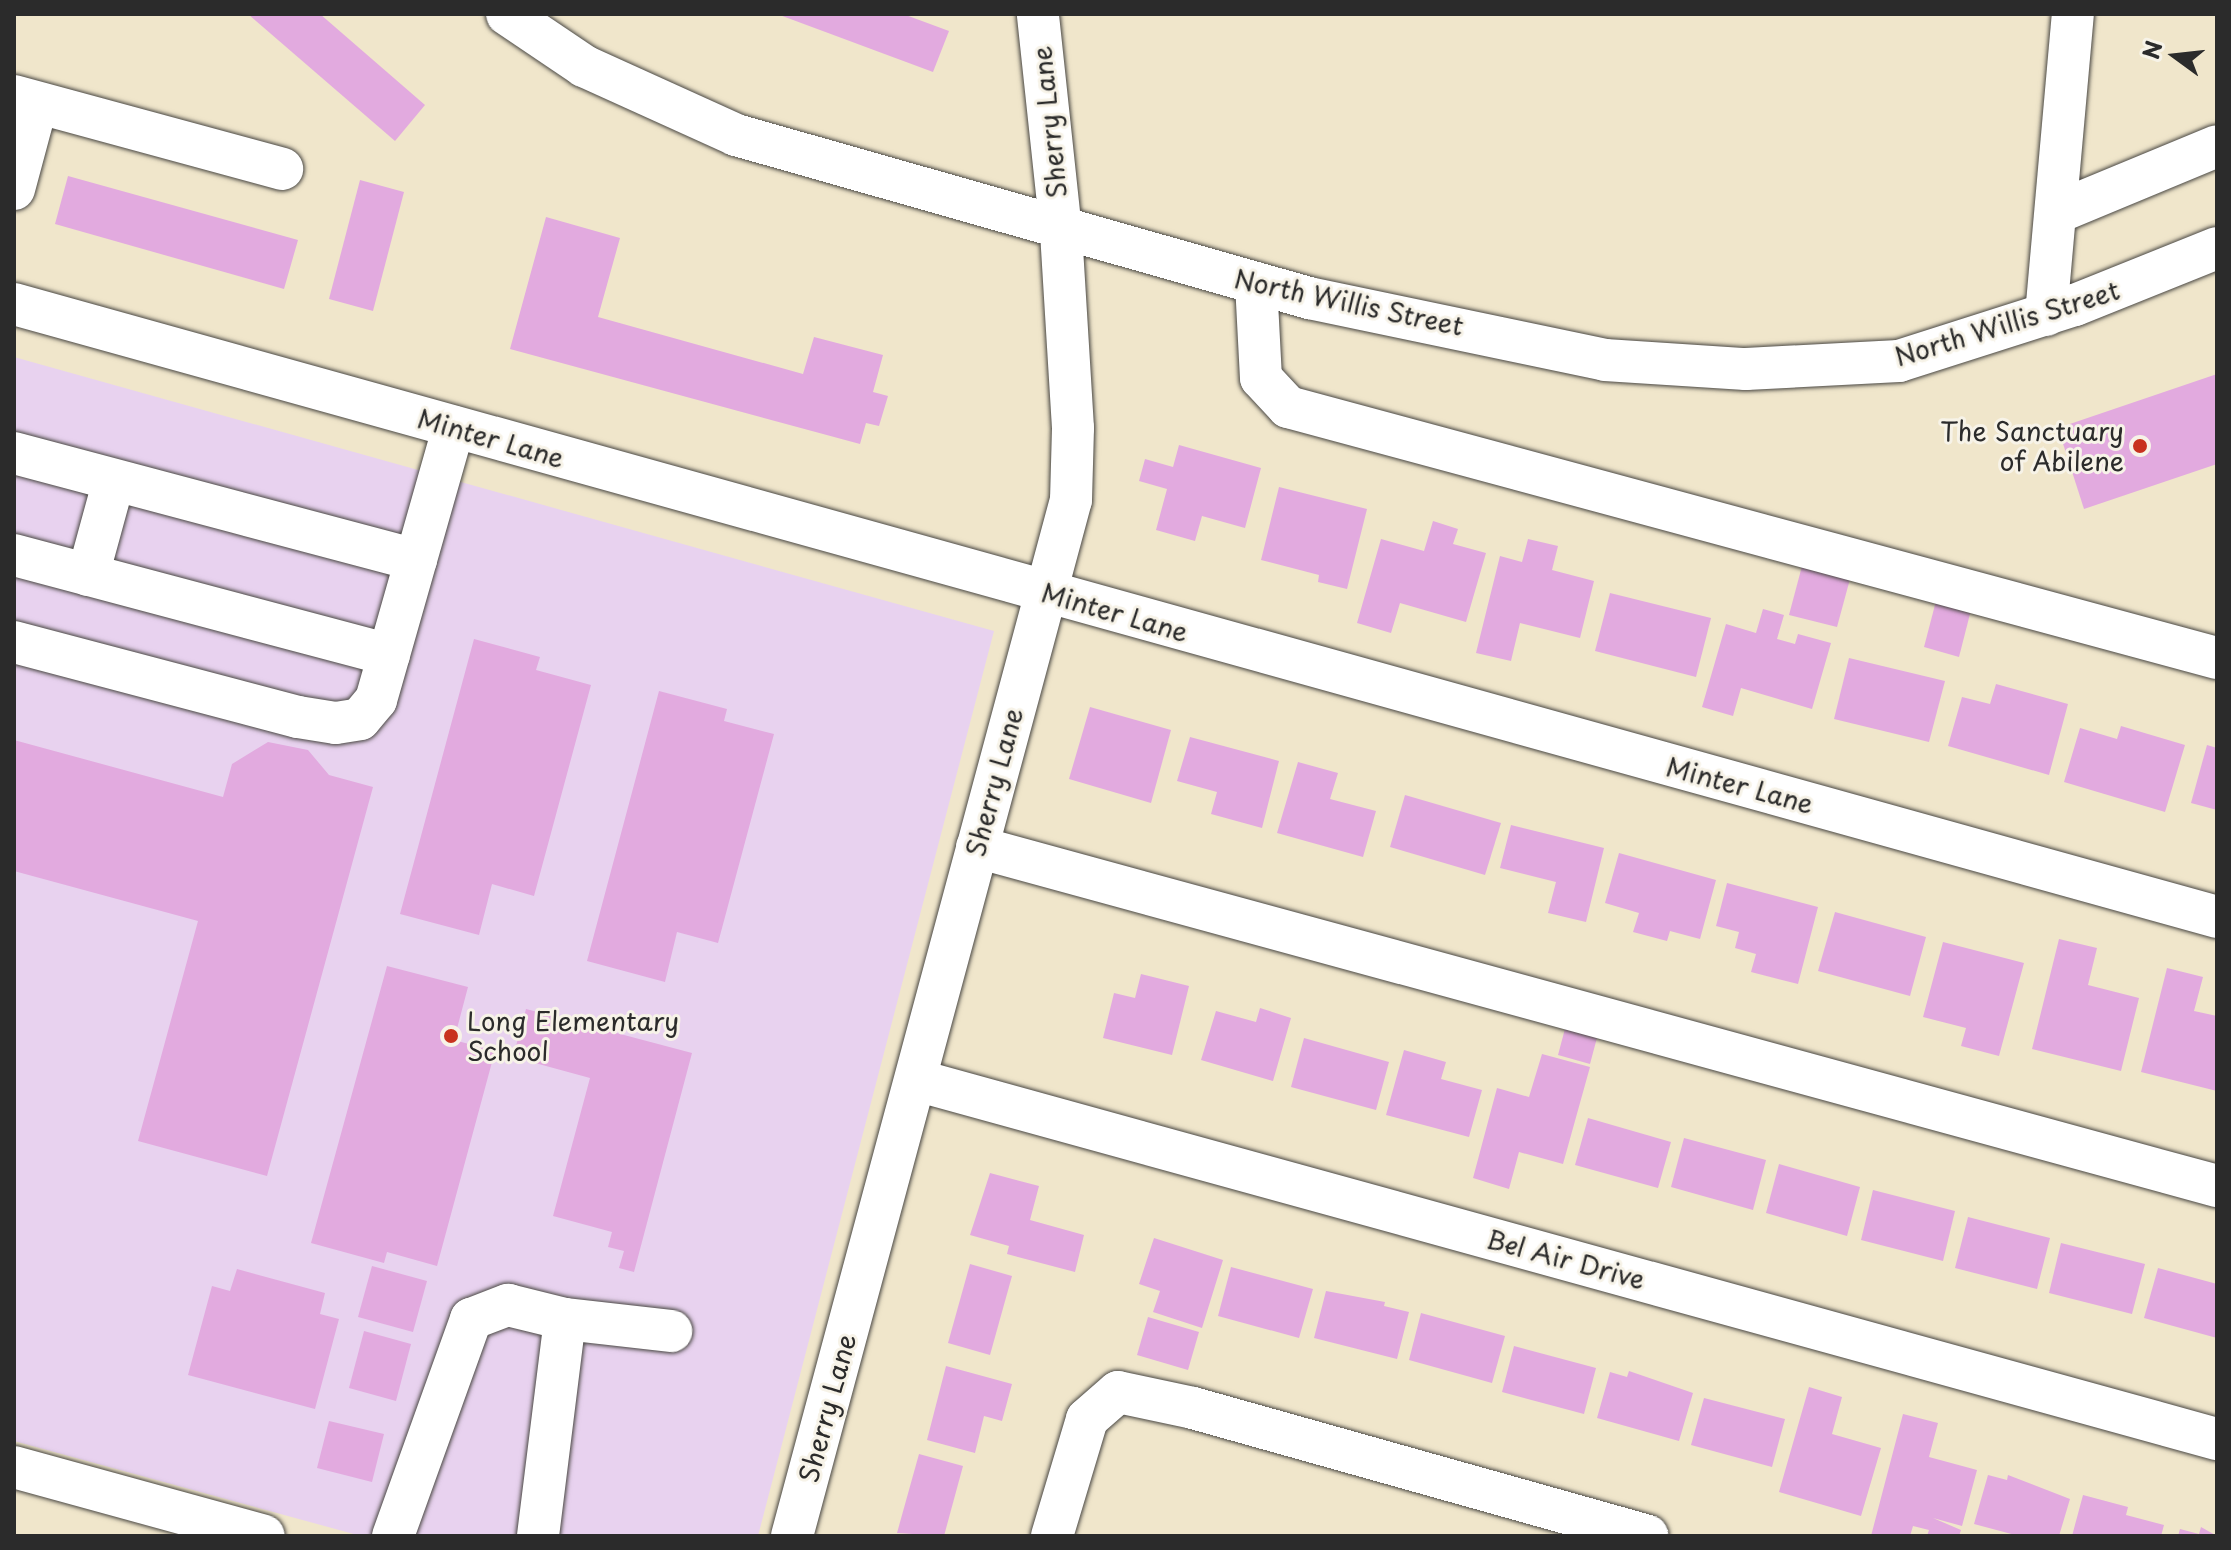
<!DOCTYPE html>
<html>
<head>
<meta charset="utf-8">
<style>
  body { margin:0 }
  #map { position:relative; width:2231px; height:1550px; overflow:hidden; background:#f0e6cb; font-family:"Playpen Sans",sans-serif }
  div>[style] { position:absolute }
  .built>* { inset:0; background:#e8d2ef }
  .building>* { inset:0; background:#e2aadf }
  .roads { filter:drop-shadow(0 0 2px #494743) drop-shadow(0 0 2px #494743) }
  .minor>* { height:42px; margin:-21px; padding:0 21px; transform-origin:21px; border-radius:21px; background:#fff }
  .dots>* { width:22px; height:22px; translate:-50% -50%; box-sizing:border-box; border:4px solid #f7f3e8; border-radius:50% }
  span { translate:-50% -50%; white-space:nowrap; text-align:center; line-height:1.15; -webkit-text-stroke:6px #f7f3e8; paint-order:stroke }
  .street-label { font-size:26px; color:#2b2b2b }
  .poi-label { font-size:26px; color:#2b2b2b }
  .right { translate:-100% -50%; text-align:right }
  .left { translate:0 -50%; text-align:left }
  .frame { position:absolute; inset:0; border:16px solid #2b2b2b; pointer-events:none }
  .north { position:absolute; left:2135px; top:16px; width:80px; height:80px; -webkit-text-stroke:6px #f7f3e8; paint-order:stroke; rotate:285deg; font-size:22px; font-weight:700; line-height:32px; text-align:center; color:#2b2b2b }
  .north::after { content:''; display:block; margin:auto; width:28px; height:36px; background:#2b2b2b; clip-path:polygon(50% 0,100% 100%,50% 72%,0 100%) }
</style>
</head>
<body>
<div id="map">
  <div class="built">
    <i style="clip-path:polygon(14px 357px,994px 631px,758px 1536px,361px 1536px,14px 1441px)"></i>
  </div>
  <div class="building">
    <i style="clip-path:polygon(248px 14px,320px 14px,425px 105px,395px 141px)"></i>
    <i style="clip-path:polygon(777px 14px,903px 14px,949px 31px,933px 72px)"></i>
    <i style="clip-path:polygon(68px 176px,298px 240px,284px 289px,55px 224px)"></i>
    <i style="clip-path:polygon(360px 180px,404px 192px,373px 311px,329px 299px)"></i>
    <i style="clip-path:polygon(546px 217px,620px 238px,598px 317px,803px 374px,814px 337px,883px 355px,873px 392px,888px 396px,879px 426px,866px 423px,860px 444px,510px 349px)"></i>
    <i style="clip-path:polygon(2217px 374px,2217px 464px,2084px 509px,2058px 428px)"></i>
    <i style="clip-path:polygon(1179px 445px,1261px 468px,1245px 528px,1202px 516px,1195px 541px,1156px 530px,1167px 489px,1139px 481px,1145px 459px,1173px 467px)"></i>
    <i style="clip-path:polygon(1279px 487px,1367px 509px,1347px 589px,1318px 582px,1319px 575px,1261px 560px)"></i>
    <i style="clip-path:polygon(1433px 521px,1458px 529px,1453px 544px,1486px 553px,1466px 622px,1400px 603px,1391px 633px,1357px 623px,1381px 539px,1424px 551px)"></i>
    <i style="clip-path:polygon(1528px 539px,1558px 546px,1552px 570px,1594px 581px,1580px 638px,1520px 623px,1511px 661px,1476px 653px,1500px 556px,1522px 562px)"></i>
    <i style="clip-path:polygon(1802px 566px,1850px 579px,1837px 627px,1789px 615px)"></i>
    <i style="clip-path:polygon(1610px 593px,1711px 618px,1696px 677px,1595px 651px)"></i>
    <i style="clip-path:polygon(1936px 601px,1971px 610px,1959px 657px,1924px 647px)"></i>
    <i style="clip-path:polygon(1763px 609px,1784px 615px,1777px 639px,1795px 644px,1798px 634px,1831px 643px,1812px 709px,1741px 688px,1733px 716px,1702px 707px,1726px 624px,1756px 633px)"></i>
    <i style="clip-path:polygon(474px 639px,540px 657px,536px 670px,591px 685px,534px 896px,492px 884px,479px 935px,400px 914px)"></i>
    <i style="clip-path:polygon(1849px 658px,1945px 681px,1929px 742px,1834px 719px)"></i>
    <i style="clip-path:polygon(1996px 684px,2068px 704px,2049px 775px,1948px 746px,1962px 697px,1990px 704px)"></i>
    <i style="clip-path:polygon(659px 691px,727px 709px,724px 721px,774px 734px,718px 943px,677px 932px,665px 982px,587px 961px)"></i>
    <i style="clip-path:polygon(1090px 707px,1171px 730px,1151px 803px,1069px 779px)"></i>
    <i style="clip-path:polygon(2121px 726px,2185px 745px,2165px 812px,2064px 782px,2080px 728px,2117px 739px)"></i>
    <i style="clip-path:polygon(1190px 737px,1279px 761px,1262px 828px,1211px 814px,1217px 792px,1177px 781px)"></i>
    <i style="clip-path:polygon(14px 740px,223px 797px,232px 764px,268px 742px,308px 750px,329px 775px,373px 787px,267px 1176px,138px 1141px,198px 921px,14px 871px)"></i>
    <i style="clip-path:polygon(2207px 745px,2217px 748px,2217px 810px,2191px 803px)"></i>
    <i style="clip-path:polygon(1298px 762px,1338px 773px,1330px 799px,1376px 811px,1363px 857px,1277px 833px)"></i>
    <i style="clip-path:polygon(1405px 795px,1501px 823px,1485px 875px,1390px 847px)"></i>
    <i style="clip-path:polygon(1511px 825px,1604px 848px,1586px 922px,1548px 913px,1556px 882px,1500px 868px)"></i>
    <i style="clip-path:polygon(1619px 853px,1716px 880px,1700px 939px,1670px 931px,1667px 941px,1633px 932px,1639px 913px,1605px 903px)"></i>
    <i style="clip-path:polygon(1727px 883px,1818px 907px,1798px 984px,1751px 972px,1756px 954px,1735px 948px,1739px 932px,1716px 926px)"></i>
    <i style="clip-path:polygon(1835px 912px,1926px 937px,1910px 996px,1818px 971px)"></i>
    <i style="clip-path:polygon(2059px 939px,2097px 948px,2088px 985px,2139px 998px,2121px 1071px,2032px 1049px)"></i>
    <i style="clip-path:polygon(1943px 942px,2024px 963px,1999px 1056px,1961px 1046px,1966px 1028px,1923px 1017px)"></i>
    <i style="clip-path:polygon(387px 966px,468px 987px,454px 1040px,495px 1051px,437px 1266px,387px 1252px,384px 1263px,311px 1243px)"></i>
    <i style="clip-path:polygon(2167px 968px,2203px 977px,2194px 1011px,2217px 1016px,2217px 1091px,2141px 1072px)"></i>
    <i style="clip-path:polygon(1141px 974px,1189px 986px,1172px 1055px,1103px 1038px,1114px 993px,1135px 998px)"></i>
    <i style="clip-path:polygon(1260px 1008px,1291px 1018px,1273px 1081px,1201px 1060px,1216px 1011px,1256px 1022px)"></i>
    <i style="clip-path:polygon(526px 1009px,692px 1053px,634px 1272px,619px 1268px,624px 1251px,608px 1247px,612px 1232px,553px 1216px,590px 1078px,513px 1057px)"></i>
    <i style="clip-path:polygon(1566px 1025px,1598px 1034px,1590px 1064px,1558px 1055px)"></i>
    <i style="clip-path:polygon(1304px 1038px,1389px 1062px,1376px 1110px,1291px 1087px)"></i>
    <i style="clip-path:polygon(1404px 1050px,1446px 1062px,1441px 1079px,1482px 1090px,1469px 1137px,1386px 1115px)"></i>
    <i style="clip-path:polygon(1542px 1054px,1590px 1067px,1563px 1164px,1519px 1152px,1509px 1189px,1473px 1178px,1497px 1088px,1529px 1097px)"></i>
    <i style="clip-path:polygon(1588px 1118px,1671px 1142px,1658px 1188px,1575px 1165px)"></i>
    <i style="clip-path:polygon(1684px 1138px,1766px 1160px,1753px 1210px,1671px 1187px)"></i>
    <i style="clip-path:polygon(1779px 1164px,1860px 1187px,1847px 1236px,1766px 1213px)"></i>
    <i style="clip-path:polygon(990px 1173px,1039px 1186px,1030px 1220px,1084px 1235px,1075px 1272px,1007px 1254px,1009px 1246px,970px 1235px)"></i>
    <i style="clip-path:polygon(1873px 1190px,1955px 1211px,1943px 1261px,1861px 1240px)"></i>
    <i style="clip-path:polygon(1968px 1217px,2050px 1238px,2037px 1289px,1955px 1268px)"></i>
    <i style="clip-path:polygon(1154px 1238px,1223px 1260px,1202px 1328px,1153px 1312px,1160px 1291px,1139px 1284px)"></i>
    <i style="clip-path:polygon(2061px 1243px,2145px 1264px,2132px 1314px,2049px 1293px)"></i>
    <i style="clip-path:polygon(970px 1264px,1012px 1276px,990px 1355px,948px 1343px)"></i>
    <i style="clip-path:polygon(372px 1266px,427px 1281px,413px 1332px,358px 1317px)"></i>
    <i style="clip-path:polygon(1231px 1267px,1313px 1289px,1299px 1338px,1218px 1316px)"></i>
    <i style="clip-path:polygon(2158px 1268px,2217px 1284px,2217px 1338px,2144px 1318px)"></i>
    <i style="clip-path:polygon(237px 1269px,325px 1293px,320px 1314px,339px 1319px,315px 1409px,188px 1375px,212px 1286px,230px 1291px)"></i>
    <i style="clip-path:polygon(1326px 1291px,1385px 1302px,1384px 1306px,1409px 1312px,1397px 1359px,1314px 1338px)"></i>
    <i style="clip-path:polygon(1421px 1313px,1505px 1336px,1492px 1383px,1409px 1360px)"></i>
    <i style="clip-path:polygon(1148px 1317px,1199px 1332px,1188px 1370px,1137px 1355px)"></i>
    <i style="clip-path:polygon(364px 1331px,411px 1344px,396px 1401px,349px 1388px)"></i>
    <i style="clip-path:polygon(1514px 1346px,1596px 1368px,1584px 1414px,1502px 1392px)"></i>
    <i style="clip-path:polygon(946px 1366px,1012px 1384px,1002px 1421px,984px 1416px,975px 1453px,927px 1440px)"></i>
    <i style="clip-path:polygon(1629px 1371px,1693px 1393px,1679px 1441px,1597px 1418px,1610px 1372px,1627px 1377px)"></i>
    <i style="clip-path:polygon(1809px 1387px,1842px 1397px,1832px 1434px,1881px 1448px,1861px 1516px,1779px 1492px)"></i>
    <i style="clip-path:polygon(1704px 1398px,1785px 1419px,1772px 1467px,1691px 1445px)"></i>
    <i style="clip-path:polygon(1903px 1414px,1938px 1423px,1929px 1457px,1977px 1470px,1962px 1526px,1933px 1518px,1961px 1530px,1959px 1536px,1927px 1536px,1929px 1530px,1913px 1526px,1910px 1536px,1871px 1536px)"></i>
    <i style="clip-path:polygon(329px 1421px,384px 1434px,372px 1482px,317px 1468px)"></i>
    <i style="clip-path:polygon(919px 1454px,963px 1466px,944px 1536px,897px 1533px)"></i>
    <i style="clip-path:polygon(1988px 1475px,2007px 1480px,2008px 1475px,2070px 1499px,2059px 1536px,2019px 1536px,1974px 1524px)"></i>
    <i style="clip-path:polygon(2083px 1495px,2128px 1507px,2126px 1515px,2164px 1525px,2161px 1536px,2072px 1536px)"></i>
    <i style="clip-path:polygon(2201px 1527px,2217px 1536px,2178px 1536px,2180px 1529px,2199px 1534px)"></i>
  </div>
  <div class="roads">
    <div class="minor">
      <i style="left:507px;top:14px;width:93px;rotate:34deg"></i>
      <i style="left:584px;top:66px;width:167px;rotate:24.4deg"></i>
      <i style="left:736px;top:135px;width:596px;rotate:15.88deg"></i>
      <i style="left:1309px;top:298px;width:302px;rotate:11.8deg"></i>
      <i style="left:1605px;top:360px;width:141px;rotate:3.7deg"></i>
      <i style="left:1746px;top:369px;width:153px;rotate:-3deg"></i>
      <i style="left:1899px;top:361px;width:185px;rotate:-17.7deg"></i>
      <i style="left:2075px;top:305px;width:153px;rotate:-21.9deg"></i>
      <i style="left:14px;top:96px;width:278px;rotate:15.2deg"></i>
      <i style="left:14px;top:189px;width:89px;rotate:-75deg"></i>
      <i style="left:2058px;top:212px;width:172px;rotate:-22.5deg"></i>
      <i style="left:1256px;top:283px;width:95px;rotate:87deg"></i>
      <i style="left:1261px;top:378px;width:40px;rotate:47deg"></i>
      <i style="left:1288px;top:407px;width:962px;rotate:15.12deg"></i>
      <i style="left:14px;top:304px;width:2287px;rotate:15.55deg"></i>
      <i style="left:2046px;top:315px;width:302px;rotate:-84.9deg"></i>
      <i style="left:14px;top:453px;width:416px;rotate:14.9deg"></i>
      <i style="left:14px;top:555px;width:388px;rotate:14.9deg"></i>
      <i style="left:88px;top:575px;width:98px;rotate:-74.7deg"></i>
      <i style="left:14px;top:642px;width:294px;rotate:14.8deg"></i>
      <i style="left:298px;top:717px;width:38px;rotate:9deg"></i>
      <i style="left:336px;top:723px;width:24px;rotate:-9deg"></i>
      <i style="left:360px;top:719px;width:25px;rotate:-50deg"></i>
      <i style="left:376px;top:700px;width:284px;rotate:-74.1deg"></i>
      <i style="left:977px;top:847px;width:1286px;rotate:15.29deg"></i>
      <i style="left:916px;top:1080px;width:1350px;rotate:15.43deg"></i>
      <i style="left:565px;top:1319px;width:107px;rotate:6.5deg"></i>
      <i style="left:14px;top:1467px;width:259px;rotate:15.4deg"></i>
      <i style="left:393px;top:1536px;width:231px;rotate:-70.2deg"></i>
      <i style="left:471px;top:1319px;width:40px;rotate:-21deg"></i>
      <i style="left:508px;top:1305px;width:59px;rotate:13.8deg"></i>
      <i style="left:565px;top:1319px;width:219px;rotate:97.1deg"></i>
      <i style="left:792px;top:1536px;width:1073px;rotate:-74.93deg"></i>
      <i style="left:1071px;top:500px;width:72px;rotate:-88.4deg"></i>
      <i style="left:1073px;top:428px;width:197px;rotate:-93.5deg"></i>
      <i style="left:1061px;top:231px;width:218px;rotate:-96.1deg"></i>
      <i style="left:1052px;top:1536px;width:122px;rotate:-73.3deg"></i>
      <i style="left:1087px;top:1419px;width:41px;rotate:-41.1deg"></i>
      <i style="left:1118px;top:1392px;width:77px;rotate:12deg"></i>
      <i style="left:1193px;top:1408px;width:472px;rotate:15.7deg"></i>
    </div>
  </div>
  <div class="dots">
    <i style="left:2140px;top:446px;background:#c8321e"></i>
    <i style="left:451px;top:1036px;background:#c8321e"></i>
  </div>
  <div class="street-label">
    <span style="left:1049px;top:122px;rotate:-96deg">Sherry Lane</span>
    <span style="left:1349px;top:302px;rotate:12deg">North Willis Street</span>
    <span style="left:2007px;top:323px;rotate:-17deg">North Willis Street</span>
    <span style="left:491px;top:438px;rotate:16deg">Minter Lane</span>
    <span style="left:1115px;top:612px;rotate:16deg">Minter Lane</span>
    <span style="left:994px;top:782px;rotate:-75deg">Sherry Lane</span>
    <span style="left:1740px;top:785px;rotate:15deg">Minter Lane</span>
    <span style="left:1566px;top:1259px;rotate:15deg">Bel Air Drive</span>
    <span style="left:827px;top:1408px;rotate:-75deg">Sherry Lane</span>
  </div>
  <div class="poi-label">
    <span class="right" style="left:2124px;top:446px">The Sanctuary<br>of Abilene</span>
    <span class="left" style="left:467px;top:1036px">Long Elementary<br>School</span>
  </div>
  <div class="frame"></div>
  <div class="north">N</div>
</div>
</body>
</html>
